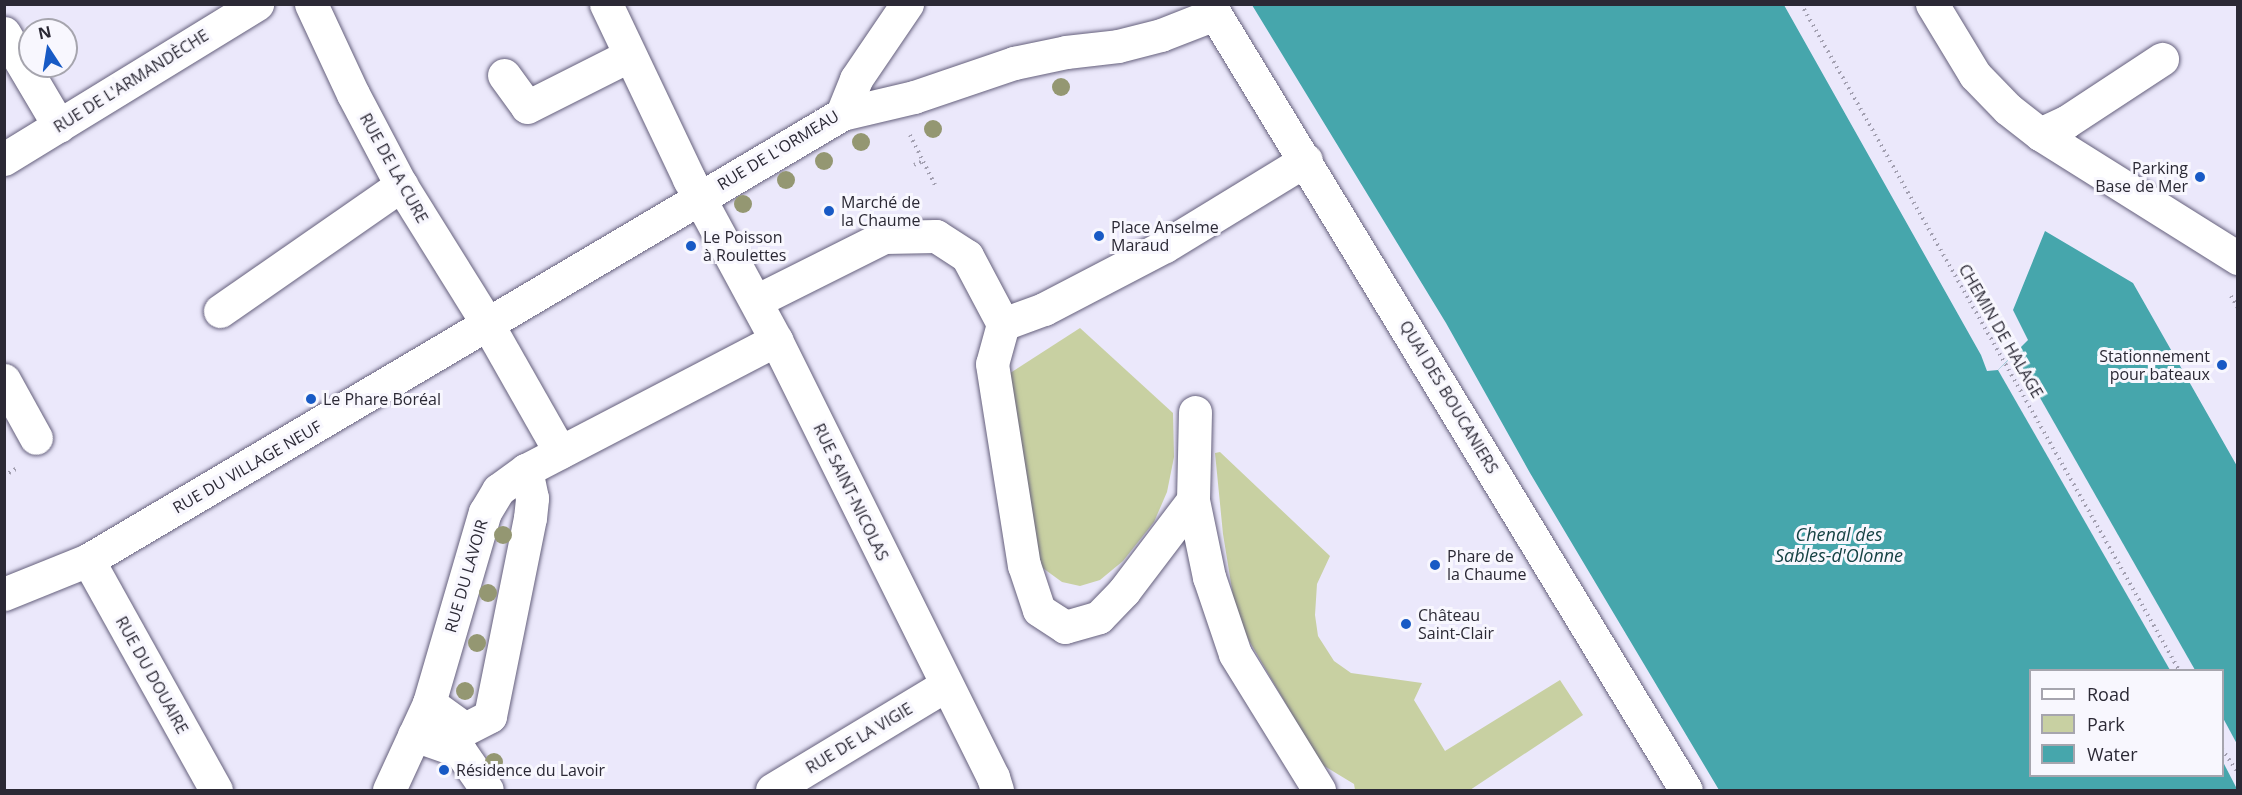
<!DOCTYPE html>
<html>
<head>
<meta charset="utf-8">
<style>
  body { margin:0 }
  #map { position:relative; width:2242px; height:795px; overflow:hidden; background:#ebe8fb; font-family:"Open Sans",sans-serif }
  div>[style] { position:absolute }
  .green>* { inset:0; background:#c8d0a2 }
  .water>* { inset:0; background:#46a6ac }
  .pier>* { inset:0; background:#ebe8fb }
  .path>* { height:4px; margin-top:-2px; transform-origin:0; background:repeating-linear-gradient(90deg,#a29fb0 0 1.5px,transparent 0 6px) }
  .roads { filter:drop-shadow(0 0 2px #65607c) drop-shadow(0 0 2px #65607c) }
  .minor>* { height:33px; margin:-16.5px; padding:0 16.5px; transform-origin:16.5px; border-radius:16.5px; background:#fff }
  .trees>* { width:18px; height:18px; margin:-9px; border-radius:50%; background:#949772 }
  .dots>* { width:16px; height:16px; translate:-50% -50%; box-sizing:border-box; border:3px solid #f8f7fe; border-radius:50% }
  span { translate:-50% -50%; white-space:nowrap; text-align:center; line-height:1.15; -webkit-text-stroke:6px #f8f7fe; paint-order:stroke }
  .street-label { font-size:16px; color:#2b2935 }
  .poi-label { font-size:16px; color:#2b2935 }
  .right { translate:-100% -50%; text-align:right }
  .left { translate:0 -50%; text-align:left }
  .water-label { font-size:18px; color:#154244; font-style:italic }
  .frame { position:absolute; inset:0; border:6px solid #2b2935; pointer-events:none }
  .legend { position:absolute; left:2029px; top:669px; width:195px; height:108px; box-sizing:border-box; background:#f8f7fe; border:2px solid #a6a5ae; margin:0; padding:8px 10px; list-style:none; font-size:18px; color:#2b2935 }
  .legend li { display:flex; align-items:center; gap:12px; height:30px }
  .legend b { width:30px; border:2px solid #a6a5ae }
  .north { position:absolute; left:18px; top:18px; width:60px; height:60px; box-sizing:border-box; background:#f8f7fe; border:2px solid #a6a5ae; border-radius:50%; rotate:348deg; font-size:16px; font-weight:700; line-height:24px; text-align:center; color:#2b2935 }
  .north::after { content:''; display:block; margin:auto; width:21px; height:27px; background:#185ac5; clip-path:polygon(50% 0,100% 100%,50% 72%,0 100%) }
</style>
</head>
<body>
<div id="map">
  <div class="green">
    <i style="clip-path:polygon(1080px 328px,1173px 413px,1174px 457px,1167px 492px,1154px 522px,1123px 561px,1100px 580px,1080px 586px,1062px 582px,1040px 566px,1007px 375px)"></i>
    <i style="clip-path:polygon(1220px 452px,1330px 556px,1317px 584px,1315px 615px,1318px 636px,1334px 661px,1351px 673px,1422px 683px,1414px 700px,1445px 751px,1560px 680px,1583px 715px,1470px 790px,1355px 790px,1354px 784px,1321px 764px,1237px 620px,1223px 534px,1215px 453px)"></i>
  </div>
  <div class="water">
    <i style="clip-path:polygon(evenodd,1252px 5px,1784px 5px,1981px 355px,1987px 371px,1998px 370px,2028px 340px,2013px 310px,2045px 231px,2133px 283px,2237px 466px,2237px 790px,1719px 790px,1530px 473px,1446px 323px,1252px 5px,2030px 670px,2222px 670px,2222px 776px,2030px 776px,2030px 670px)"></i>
  </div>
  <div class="pier">
    <i style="clip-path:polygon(2015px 354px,2195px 670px,2170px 670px,1998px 370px)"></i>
    <i style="clip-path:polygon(2223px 718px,2237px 744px,2237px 789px,2223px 762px)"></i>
  </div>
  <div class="path">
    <i style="left:1801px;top:4px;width:766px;rotate:60.42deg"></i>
    <i style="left:910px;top:135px;width:56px;rotate:63.4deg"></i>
    <i style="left:914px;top:165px;width:10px;rotate:-24deg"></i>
    <i style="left:2231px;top:296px;width:14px;rotate:60deg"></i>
    <i style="left:4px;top:476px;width:17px;rotate:-31deg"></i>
    <i style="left:2222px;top:749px;width:29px;rotate:56deg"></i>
  </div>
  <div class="roads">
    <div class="minor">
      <i style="left:311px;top:4px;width:99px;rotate:65deg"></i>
      <i style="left:353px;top:94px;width:103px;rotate:62.2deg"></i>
      <i style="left:401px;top:185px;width:165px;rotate:58.1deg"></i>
      <i style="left:488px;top:325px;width:146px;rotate:60.4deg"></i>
      <i style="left:606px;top:4px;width:194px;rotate:64.6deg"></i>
      <i style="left:689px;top:179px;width:183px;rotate:61.6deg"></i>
      <i style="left:776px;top:340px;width:488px;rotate:63.6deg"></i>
      <i style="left:993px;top:777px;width:14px;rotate:73deg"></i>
      <i style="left:1209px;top:4px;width:919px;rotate:58.75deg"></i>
      <i style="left:1932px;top:4px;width:83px;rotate:58.8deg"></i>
      <i style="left:1975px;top:75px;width:47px;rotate:45.9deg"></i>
      <i style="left:2008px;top:109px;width:41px;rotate:38deg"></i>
      <i style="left:2040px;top:134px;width:234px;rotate:32.1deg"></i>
      <i style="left:4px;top:33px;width:108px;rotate:59.4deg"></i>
      <i style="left:504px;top:75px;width:39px;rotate:54deg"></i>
      <i style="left:527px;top:107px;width:115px;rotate:-26.8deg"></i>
      <i style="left:842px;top:114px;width:38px;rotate:-68deg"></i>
      <i style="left:856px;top:79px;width:91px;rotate:-55.8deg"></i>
      <i style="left:2040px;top:134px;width:29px;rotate:-25deg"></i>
      <i style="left:2066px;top:122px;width:115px;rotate:-33.3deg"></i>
      <i style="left:4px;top:159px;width:297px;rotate:-31.5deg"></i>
      <i style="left:756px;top:301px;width:143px;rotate:-26.6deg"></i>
      <i style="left:884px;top:237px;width:52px;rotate:-1.1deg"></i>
      <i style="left:936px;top:236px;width:37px;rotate:33deg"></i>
      <i style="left:967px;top:256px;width:77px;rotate:62.1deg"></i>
      <i style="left:220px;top:311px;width:221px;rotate:-34.8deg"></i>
      <i style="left:1003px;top:324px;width:41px;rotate:105.4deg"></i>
      <i style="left:992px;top:364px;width:204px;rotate:81deg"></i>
      <i style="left:1024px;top:565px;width:47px;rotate:71.6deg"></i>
      <i style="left:1039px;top:610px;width:31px;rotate:33deg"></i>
      <i style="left:1065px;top:627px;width:35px;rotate:-16deg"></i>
      <i style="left:1099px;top:617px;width:36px;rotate:-46deg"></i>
      <i style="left:1124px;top:591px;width:114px;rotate:-52.8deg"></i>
      <i style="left:1193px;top:500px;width:88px;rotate:-88.7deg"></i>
      <i style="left:1003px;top:324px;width:44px;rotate:-20.1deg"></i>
      <i style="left:1044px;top:309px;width:136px;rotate:-27.5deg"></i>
      <i style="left:1165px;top:246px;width:165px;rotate:-31.4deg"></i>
      <i style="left:4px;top:380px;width:66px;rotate:61.1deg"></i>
      <i style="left:1193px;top:500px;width:79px;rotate:78.3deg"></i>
      <i style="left:1209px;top:577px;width:81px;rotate:71.3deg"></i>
      <i style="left:1235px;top:654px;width:160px;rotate:58.3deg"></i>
      <i style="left:88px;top:560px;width:263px;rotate:60.9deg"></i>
      <i style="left:4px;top:594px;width:91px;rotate:-22deg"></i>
      <i style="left:88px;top:560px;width:876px;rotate:-30.6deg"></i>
      <i style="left:842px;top:114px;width:74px;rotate:-13.3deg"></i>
      <i style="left:914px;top:97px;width:106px;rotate:-18.8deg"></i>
      <i style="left:1014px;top:63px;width:53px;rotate:-11.9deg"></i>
      <i style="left:1066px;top:52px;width:52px;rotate:-6.6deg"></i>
      <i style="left:1118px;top:46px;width:44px;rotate:-14.3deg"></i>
      <i style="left:1161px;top:35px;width:58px;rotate:-21.3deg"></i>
      <i style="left:429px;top:703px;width:44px;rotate:35.8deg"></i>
      <i style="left:465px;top:729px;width:28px;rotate:-27deg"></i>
      <i style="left:490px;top:716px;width:202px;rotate:-78.6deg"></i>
      <i style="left:530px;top:518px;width:20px;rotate:-84deg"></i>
      <i style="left:532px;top:498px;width:29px;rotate:-102deg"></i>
      <i style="left:414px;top:735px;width:49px;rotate:19.2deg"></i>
      <i style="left:460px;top:751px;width:47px;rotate:55.3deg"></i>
      <i style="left:389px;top:790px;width:96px;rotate:-65.3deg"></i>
      <i style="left:429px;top:703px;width:199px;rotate:-73.7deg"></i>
      <i style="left:485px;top:512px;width:26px;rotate:-59deg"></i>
      <i style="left:498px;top:490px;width:34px;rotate:-36deg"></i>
      <i style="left:526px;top:470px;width:282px;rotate:-27.5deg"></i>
      <i style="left:772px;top:790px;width:203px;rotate:-31.1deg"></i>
    </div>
  </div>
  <div class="trees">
    <i style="left:1061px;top:87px"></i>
    <i style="left:933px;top:129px"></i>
    <i style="left:861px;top:142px"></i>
    <i style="left:824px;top:161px"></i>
    <i style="left:786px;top:180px"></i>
    <i style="left:743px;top:204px"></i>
    <i style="left:503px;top:535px"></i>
    <i style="left:488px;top:593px"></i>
    <i style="left:477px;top:643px"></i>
    <i style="left:465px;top:691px"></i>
    <i style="left:494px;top:762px"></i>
  </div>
  <div class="dots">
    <i style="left:2200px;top:177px;background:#185ac5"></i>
    <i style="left:829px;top:211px;background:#185ac5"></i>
    <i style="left:1099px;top:236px;background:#185ac5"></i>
    <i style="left:691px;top:246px;background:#185ac5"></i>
    <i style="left:2222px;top:365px;background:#185ac5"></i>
    <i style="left:311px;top:399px;background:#185ac5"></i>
    <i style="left:1435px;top:565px;background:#185ac5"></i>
    <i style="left:1406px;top:624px;background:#185ac5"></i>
    <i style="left:444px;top:770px;background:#185ac5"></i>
  </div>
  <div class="street-label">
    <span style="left:131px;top:81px;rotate:-32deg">RUE DE L'ARMANDÈCHE</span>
    <span style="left:778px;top:150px;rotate:-31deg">RUE DE L'ORMEAU</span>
    <span style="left:394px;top:168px;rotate:61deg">RUE DE LA CURE</span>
    <span style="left:2001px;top:331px;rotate:60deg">CHEMIN DE HALAGE</span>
    <span style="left:1449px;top:397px;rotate:59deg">QUAI DES BOUCANIERS</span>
    <span style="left:247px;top:467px;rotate:-30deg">RUE DU VILLAGE NEUF</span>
    <span style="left:851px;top:492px;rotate:64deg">RUE SAINT-NICOLAS</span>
    <span style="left:466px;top:576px;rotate:-74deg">RUE DU LAVOIR</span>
    <span style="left:152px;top:675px;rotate:61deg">RUE DU DOUAIRE</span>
    <span style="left:859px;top:738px;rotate:-31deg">RUE DE LA VIGIE</span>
  </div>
  <div class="poi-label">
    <span class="right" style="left:2188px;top:177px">Parking<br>Base de Mer</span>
    <span class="left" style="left:841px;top:211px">Marché de<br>la Chaume</span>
    <span class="left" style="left:1111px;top:236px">Place Anselme<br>Maraud</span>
    <span class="left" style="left:703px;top:246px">Le Poisson<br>à Roulettes</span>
    <span class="right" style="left:2210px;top:365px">Stationnement<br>pour bateaux</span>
    <span class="left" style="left:323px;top:399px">Le Phare Boréal</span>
    <span class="left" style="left:1447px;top:565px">Phare de<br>la Chaume</span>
    <span class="left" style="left:1418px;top:624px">Château<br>Saint-Clair</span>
    <span class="left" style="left:456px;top:770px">Résidence du Lavoir</span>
  </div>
  <div class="water-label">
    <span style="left:1839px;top:545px">Chenal des<br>Sables-d'Olonne</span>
  </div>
  <div class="frame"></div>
  <ul class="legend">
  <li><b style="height:8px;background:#fff"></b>Road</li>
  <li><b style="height:16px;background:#c8d0a2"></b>Park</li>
  <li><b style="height:16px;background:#46a6ac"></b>Water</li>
  </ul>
  <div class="north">N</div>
</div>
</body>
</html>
